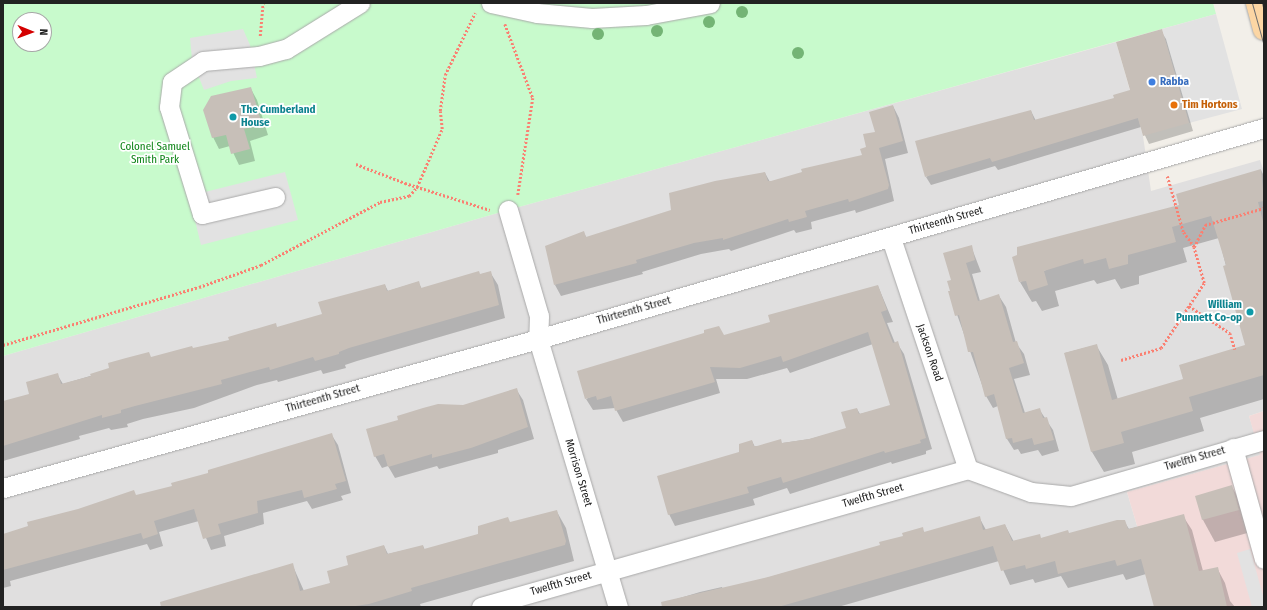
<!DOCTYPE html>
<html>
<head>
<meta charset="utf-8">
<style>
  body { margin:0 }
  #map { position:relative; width:1267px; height:610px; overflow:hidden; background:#f2efe9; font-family:"Fira Sans Condensed",sans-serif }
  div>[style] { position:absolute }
  .residential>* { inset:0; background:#e0dfdf }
  .commercial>* { inset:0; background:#f2dad9 }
  .park>* { inset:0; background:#c8facc }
  .parking>* { inset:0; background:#e2e2e2 }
  .shadow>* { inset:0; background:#0003 }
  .building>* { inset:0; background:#c7bfb8 }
  .path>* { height:2.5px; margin-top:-1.25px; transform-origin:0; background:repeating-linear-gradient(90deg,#fa8072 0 2px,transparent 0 4px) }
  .roads { filter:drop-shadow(0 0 1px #a9a9a9) drop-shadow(0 0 1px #a9a9a9) }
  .minor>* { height:19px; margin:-9.5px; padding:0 9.5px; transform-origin:9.5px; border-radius:9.5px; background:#fff }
  .major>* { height:22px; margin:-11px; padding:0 11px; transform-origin:11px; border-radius:11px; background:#fcd6a4 }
  .tram>* { height:1px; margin:-0.5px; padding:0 0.5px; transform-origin:0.5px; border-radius:0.5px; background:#707070 }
  .trees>* { width:12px; height:12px; margin:-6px; border-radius:50%; background:#74b475 }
  .dots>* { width:11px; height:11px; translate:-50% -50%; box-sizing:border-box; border:2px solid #fff; border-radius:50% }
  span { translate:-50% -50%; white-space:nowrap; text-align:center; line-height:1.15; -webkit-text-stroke:3.5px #fff; paint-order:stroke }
  .shop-label { font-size:11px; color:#366cbe; font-weight:700 }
  .left { translate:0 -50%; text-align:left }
  .food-label { font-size:11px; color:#c56008; font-weight:700 }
  .culture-label { font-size:11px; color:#0d838f; font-weight:700 }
  .right { translate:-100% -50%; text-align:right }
  .park-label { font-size:11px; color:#0c8416 }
  .street-label { font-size:11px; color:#222 }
  .frame { position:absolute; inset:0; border:4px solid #222; pointer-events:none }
  .north { position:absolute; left:12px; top:12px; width:40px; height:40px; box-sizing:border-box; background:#fff; border:1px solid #a7a7a7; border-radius:50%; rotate:91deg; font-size:11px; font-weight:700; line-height:16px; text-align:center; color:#222 }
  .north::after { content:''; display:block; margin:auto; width:14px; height:18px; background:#d40000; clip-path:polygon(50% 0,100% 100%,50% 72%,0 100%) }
</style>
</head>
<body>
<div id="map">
  <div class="residential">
    <i style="clip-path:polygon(1116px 42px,1143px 136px,1151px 191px,1260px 160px,1264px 172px,1264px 411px,1249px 416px,1261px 455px,1127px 492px,1161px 607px,3px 607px,3px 356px,508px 210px)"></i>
  </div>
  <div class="commercial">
    <i style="clip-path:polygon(1264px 411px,1264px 607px,1161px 607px,1127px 492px,1260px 455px,1249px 416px)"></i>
  </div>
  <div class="park">
    <i style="clip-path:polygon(evenodd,3px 3px,1213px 3px,1216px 14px,508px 210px,3px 356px,3px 3px,20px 20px,44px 20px,44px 44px,20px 44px,20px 20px)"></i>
  </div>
  <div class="parking">
    <i style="clip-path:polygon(1216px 14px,1242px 109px,1189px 123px,1162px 29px)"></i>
    <i style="clip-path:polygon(243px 29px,250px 45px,257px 78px,231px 81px,204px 90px,192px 60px,190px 38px)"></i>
    <i style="clip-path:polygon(285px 172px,298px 220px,201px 245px,189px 196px)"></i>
    <i style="clip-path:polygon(1250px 549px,1264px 599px,1264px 607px,1252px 607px,1237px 553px)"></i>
  </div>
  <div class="shadow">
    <i style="clip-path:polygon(1161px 31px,1166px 39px,1193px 131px,1149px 144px,1141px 127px,998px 170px,995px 166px,931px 185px,926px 177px,1031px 111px,1036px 121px,1115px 99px,1131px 90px)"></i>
    <i style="clip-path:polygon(251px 89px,257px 100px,268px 135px,250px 141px,255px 161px,239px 165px,230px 146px,219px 149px,213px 137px)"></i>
    <i style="clip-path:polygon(893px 106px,899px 118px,908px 153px,885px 159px,894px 201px,856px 213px,855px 210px,811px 222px,812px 229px,796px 233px,794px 230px,731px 251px,729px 249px,701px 254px,642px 272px,643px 274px,561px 296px,555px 285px,583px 232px,587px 238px,672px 211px,765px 173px,770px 182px,863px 156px)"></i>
    <i style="clip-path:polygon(1261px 170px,1264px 176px,1264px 399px,1200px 418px,1204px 431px,1132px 452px,1135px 464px,1104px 472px,1092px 452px,1065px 353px,1096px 345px,1108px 365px,1118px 400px,1184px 380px,1246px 346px,1219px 238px,1183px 248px,1187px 262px,1139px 276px,1139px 284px,1121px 289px,1115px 279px,1097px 284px,1094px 280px,1055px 291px,1059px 306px,1042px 311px,1036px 301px,1032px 302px,1020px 282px)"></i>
    <i style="clip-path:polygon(971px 246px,981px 272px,972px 274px,980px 301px,999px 296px,1006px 307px,1016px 343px,1024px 354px,1030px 375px,1014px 379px,1025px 413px,1039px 409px,1053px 430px,1059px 451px,1042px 456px,1038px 450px,1021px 454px,1018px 449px,1014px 450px,1007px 439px,998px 406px,993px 408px,986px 396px,949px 292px,952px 291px,952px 281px)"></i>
    <i style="clip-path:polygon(490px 272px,498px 285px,505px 318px,357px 361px,345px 365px,346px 368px,323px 374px,321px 370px,278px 382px,277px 380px,257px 385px,194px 408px,143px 419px,127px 424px,128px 427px,111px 430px,109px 428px,79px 436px,80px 439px,3px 461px,3px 403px,30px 395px,57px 374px,63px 384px,151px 358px,230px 341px,275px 324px,277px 328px,323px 315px,385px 285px,388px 291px,418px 282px,422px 289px)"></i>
    <i style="clip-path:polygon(878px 286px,893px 322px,887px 323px,895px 343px,897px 343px,904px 354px,932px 449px,926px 451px,926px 454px,892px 464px,891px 462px,790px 494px,787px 488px,753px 499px,755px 505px,675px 526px,669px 514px,752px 441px,755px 447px,810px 439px,847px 429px,857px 409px,860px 414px,892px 406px,873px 344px,790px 373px,787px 368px,747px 379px,716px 379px,720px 393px,623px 422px,615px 408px,593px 410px,586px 399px,724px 336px,772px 323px)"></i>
    <i style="clip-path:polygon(516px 389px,523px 400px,534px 439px,498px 450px,498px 453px,439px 469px,437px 466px,395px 478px,388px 466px,382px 468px,375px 456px,463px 406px)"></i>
    <i style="clip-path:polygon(331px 434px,338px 445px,351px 493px,341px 496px,343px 500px,312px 509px,307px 501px,263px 513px,264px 524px,224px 536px,226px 546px,211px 550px,199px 521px,159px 532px,163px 546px,150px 550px,147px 544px,10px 581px,11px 586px,3px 588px,3px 535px,173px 487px)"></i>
    <i style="clip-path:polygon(1232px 487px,1244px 508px,1251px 532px,1215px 542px,1203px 520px,1196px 497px)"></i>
    <i style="clip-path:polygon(557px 512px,566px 528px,574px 561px,420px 604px,421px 607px,184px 607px,292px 564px,304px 591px,332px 583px,349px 565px,384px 546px,388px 554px,423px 546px,425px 550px)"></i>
    <i style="clip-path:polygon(1183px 516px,1192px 530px,1203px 571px,1217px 568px,1225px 583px,1230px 601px,1235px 607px,1155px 607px,1146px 574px,1126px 580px,1123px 574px,1068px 588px,1061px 576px,1035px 583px,1033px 579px,1010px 585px,999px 561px,838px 607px,666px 607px,670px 601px,700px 592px,722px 587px,723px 590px,881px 546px,922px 529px,925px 533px,979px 517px,986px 530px,1005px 525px,1014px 542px,1070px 534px,1124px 521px,1129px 529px)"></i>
  </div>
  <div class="building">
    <i style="clip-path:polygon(1162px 29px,1189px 123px,1143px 136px,1138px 118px,992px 162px,990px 158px,925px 177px,915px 141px,1031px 110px,1034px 120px,1114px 98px,1113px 95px,1130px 90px,1116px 42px)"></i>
    <i style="clip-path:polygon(251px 87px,262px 124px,244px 129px,250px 149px,231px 154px,226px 135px,212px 138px,203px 110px,211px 96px)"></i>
    <i style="clip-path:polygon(893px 105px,903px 141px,879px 148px,889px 185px,888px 189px,849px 202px,848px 199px,805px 211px,807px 217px,789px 222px,788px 219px,723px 240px,723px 238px,694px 243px,636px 260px,637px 263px,554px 285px,545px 246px,584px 231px,586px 237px,671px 210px,669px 193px,715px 181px,765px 172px,768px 181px,771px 181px,802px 172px,801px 169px,862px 155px,860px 149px,866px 147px,863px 134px,875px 132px,869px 112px)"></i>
    <i style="clip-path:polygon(1261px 169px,1264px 201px,1258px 202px,1264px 225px,1264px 375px,1189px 397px,1193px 411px,1121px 432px,1124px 443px,1091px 452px,1064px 353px,1097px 344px,1112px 400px,1183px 379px,1179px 365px,1245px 345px,1223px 266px,1226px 265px,1211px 216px,1172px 227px,1176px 242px,1128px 255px,1128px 264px,1109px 269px,1106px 258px,1084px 264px,1083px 259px,1044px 271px,1048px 285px,1029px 291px,1026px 281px,1019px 282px,1012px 257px,1017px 255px,1017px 247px,1179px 205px,1176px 194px)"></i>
    <i style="clip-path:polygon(972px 245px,975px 260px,966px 263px,978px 301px,999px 294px,1013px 342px,1017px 341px,1024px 363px,1009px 368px,1023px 413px,1040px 408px,1043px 418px,1047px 417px,1054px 440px,1034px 445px,1032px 438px,1013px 443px,1012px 438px,1006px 439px,994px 394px,985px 397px,973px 352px,968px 352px,959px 315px,955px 316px,948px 291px,950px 291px,947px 281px,951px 280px,943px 253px)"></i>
    <i style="clip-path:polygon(479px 271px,480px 274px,491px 271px,499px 305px,349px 348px,339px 352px,339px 354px,315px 361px,313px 357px,270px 370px,269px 367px,250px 372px,221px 380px,222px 384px,135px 406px,121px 410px,121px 413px,102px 418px,102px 415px,3px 446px,3px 401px,29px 394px,26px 382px,58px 373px,61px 384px,91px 376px,90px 374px,109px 368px,108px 363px,126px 358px,149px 352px,151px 357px,192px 346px,193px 348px,229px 340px,228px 337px,276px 323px,277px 327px,322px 314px,318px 302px,385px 284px,387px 291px,419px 281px,421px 288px)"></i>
    <i style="clip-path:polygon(878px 285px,887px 310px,881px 312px,893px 343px,898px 341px,926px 438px,920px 440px,921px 443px,885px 453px,884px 451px,783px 483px,781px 477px,747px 487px,749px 493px,668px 515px,657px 476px,739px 452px,739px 444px,752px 440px,754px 446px,757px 446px,781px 439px,782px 443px,809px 439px,846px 428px,841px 412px,857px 408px,859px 414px,890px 405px,868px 332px,783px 362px,781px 356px,740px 368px,710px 367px,715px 382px,615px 411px,611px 396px,597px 400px,596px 396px,585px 399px,577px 371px,704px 333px,704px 330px,719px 326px,724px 335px,770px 322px,768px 315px)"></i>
    <i style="clip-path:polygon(517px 388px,528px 427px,471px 448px,432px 458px,432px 454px,388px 467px,384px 454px,374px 457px,366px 429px,398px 420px,397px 416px,423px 408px,438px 404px,463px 405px)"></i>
    <i style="clip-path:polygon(332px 433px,346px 481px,335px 484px,337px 489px,304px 498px,302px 490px,257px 501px,258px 513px,218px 524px,221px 534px,203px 539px,194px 509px,154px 521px,158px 534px,143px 539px,141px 533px,3px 570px,3px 534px,28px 526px,27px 522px,78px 509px,134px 490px,136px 495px,172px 486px,171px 483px,208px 473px,208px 470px)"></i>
    <i style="clip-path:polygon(1232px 485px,1239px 510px,1202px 520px,1195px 496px)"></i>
    <i style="clip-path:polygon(557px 510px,566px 541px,565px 545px,411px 588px,412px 591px,369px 604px,349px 607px,161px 607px,160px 602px,293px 563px,300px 591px,330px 583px,327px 571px,348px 565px,346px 556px,384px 545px,387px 554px,423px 545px,424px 549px,478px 534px,478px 526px,508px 517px,510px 522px)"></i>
    <i style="clip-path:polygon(1184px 514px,1199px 571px,1218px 567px,1227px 607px,1154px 607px,1141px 559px,1117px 566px,1115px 560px,1058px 574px,1055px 561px,1026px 569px,1025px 565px,1001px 571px,993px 546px,778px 607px,662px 607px,661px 602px,768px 577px,880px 545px,879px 542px,903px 536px,902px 533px,923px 527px,924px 532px,980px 516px,983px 530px,1005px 524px,1012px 541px,1040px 534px,1041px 538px,1068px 530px,1069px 533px,1117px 520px,1125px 520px,1128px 529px)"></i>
  </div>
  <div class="path">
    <i style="left:505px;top:24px;width:79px;rotate:69.3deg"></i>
    <i style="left:533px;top:98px;width:98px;rotate:98.8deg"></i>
    <i style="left:260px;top:36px;width:33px;rotate:-85deg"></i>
    <i style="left:356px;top:164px;width:53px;rotate:21.2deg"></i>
    <i style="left:405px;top:183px;width:89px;rotate:17.6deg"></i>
    <i style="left:1194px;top:247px;width:25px;rotate:-63deg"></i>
    <i style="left:1205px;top:225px;width:61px;rotate:-16.1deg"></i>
    <i style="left:1189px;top:306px;width:49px;rotate:33.4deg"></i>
    <i style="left:1230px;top:333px;width:17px;rotate:73deg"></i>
    <i style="left:3px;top:345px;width:204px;rotate:-16.5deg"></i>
    <i style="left:199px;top:287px;width:66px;rotate:-19.5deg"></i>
    <i style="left:261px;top:265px;width:135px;rotate:-27.9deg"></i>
    <i style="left:380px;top:202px;width:30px;rotate:-12deg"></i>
    <i style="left:409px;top:196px;width:12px;rotate:-48deg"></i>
    <i style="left:417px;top:187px;width:63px;rotate:-66.7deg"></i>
    <i style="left:442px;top:129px;width:18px;rotate:-96deg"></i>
    <i style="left:440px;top:111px;width:36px;rotate:-82deg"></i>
    <i style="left:445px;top:75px;width:69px;rotate:-64.2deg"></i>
    <i style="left:1121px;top:360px;width:42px;rotate:-16.7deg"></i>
    <i style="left:1161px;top:348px;width:78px;rotate:-56.5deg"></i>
    <i style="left:1204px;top:283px;width:37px;rotate:-106deg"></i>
    <i style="left:1194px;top:247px;width:19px;rotate:-126deg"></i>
    <i style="left:1183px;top:232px;width:58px;rotate:-105.9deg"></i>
  </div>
  <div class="roads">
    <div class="minor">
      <i style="left:491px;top:3px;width:47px;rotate:12.3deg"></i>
      <i style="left:537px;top:13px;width:55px;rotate:5.2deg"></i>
      <i style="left:592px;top:18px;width:54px;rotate:-3.2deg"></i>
      <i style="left:646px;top:15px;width:65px;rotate:-10.6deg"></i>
      <i style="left:275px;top:197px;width:75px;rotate:166.9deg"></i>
      <i style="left:202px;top:214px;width:112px;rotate:-107.1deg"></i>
      <i style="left:169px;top:107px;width:25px;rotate:-83deg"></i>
      <i style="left:172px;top:82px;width:37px;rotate:-34deg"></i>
      <i style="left:203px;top:61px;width:56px;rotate:-5.1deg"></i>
      <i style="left:259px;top:56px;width:28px;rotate:-15deg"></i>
      <i style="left:286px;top:49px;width:87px;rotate:-31.9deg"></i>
      <i style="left:508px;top:210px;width:110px;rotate:73.7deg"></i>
      <i style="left:539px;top:316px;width:23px;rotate:92deg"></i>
      <i style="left:538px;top:339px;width:280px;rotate:73.4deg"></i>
      <i style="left:891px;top:238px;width:243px;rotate:71.6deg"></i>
      <i style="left:1233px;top:448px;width:115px;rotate:74.4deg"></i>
      <i style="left:3px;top:488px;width:555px;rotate:-15.56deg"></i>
      <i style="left:538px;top:339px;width:756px;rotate:-16.21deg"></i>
      <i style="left:481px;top:607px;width:506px;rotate:-15.82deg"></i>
      <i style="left:968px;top:469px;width:67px;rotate:20.1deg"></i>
      <i style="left:1031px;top:492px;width:40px;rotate:5.7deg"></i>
      <i style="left:1071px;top:496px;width:201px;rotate:-16.2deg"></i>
    </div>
    <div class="major">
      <i style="left:1257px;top:3px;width:27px;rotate:75deg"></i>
    </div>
  </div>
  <div class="tram">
    <i style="left:1252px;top:3px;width:45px;rotate:74.4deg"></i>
    <i style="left:1262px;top:3px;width:8px;rotate:76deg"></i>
  </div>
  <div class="trees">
    <i style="left:742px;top:12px"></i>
    <i style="left:709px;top:22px"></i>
    <i style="left:657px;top:31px"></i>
    <i style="left:598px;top:34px"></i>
    <i style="left:798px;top:53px"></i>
  </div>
  <div class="dots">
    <i style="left:1152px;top:82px;background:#3f7fe0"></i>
    <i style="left:1174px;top:105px;background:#e8710a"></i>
    <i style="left:233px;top:117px;background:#0f9aa8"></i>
    <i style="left:1250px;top:312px;background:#0f9aa8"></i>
  </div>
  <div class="shop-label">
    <span class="left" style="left:1160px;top:82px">Rabba</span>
  </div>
  <div class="food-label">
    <span class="left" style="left:1182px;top:105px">Tim Hortons</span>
  </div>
  <div class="culture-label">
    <span class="left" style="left:241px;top:117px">The Cumberland<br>House</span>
    <span class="right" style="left:1242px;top:312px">William<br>Punnett Co-op</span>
  </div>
  <div class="park-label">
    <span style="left:155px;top:154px">Colonel Samuel<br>Smith Park</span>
  </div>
  <div class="street-label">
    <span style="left:946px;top:221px;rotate:-16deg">Thirteenth Street</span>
    <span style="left:634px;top:311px;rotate:-16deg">Thirteenth Street</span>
    <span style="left:929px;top:353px;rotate:71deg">Jackson Road</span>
    <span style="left:323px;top:399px;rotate:-16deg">Thirteenth Street</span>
    <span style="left:1195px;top:459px;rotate:-16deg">Twelfth Street</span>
    <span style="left:578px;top:473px;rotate:73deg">Morrison Street</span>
    <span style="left:873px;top:496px;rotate:-16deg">Twelfth Street</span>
    <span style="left:561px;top:584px;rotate:-16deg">Twelfth Street</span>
  </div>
  <div class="frame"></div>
  <div class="north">N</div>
</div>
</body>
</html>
